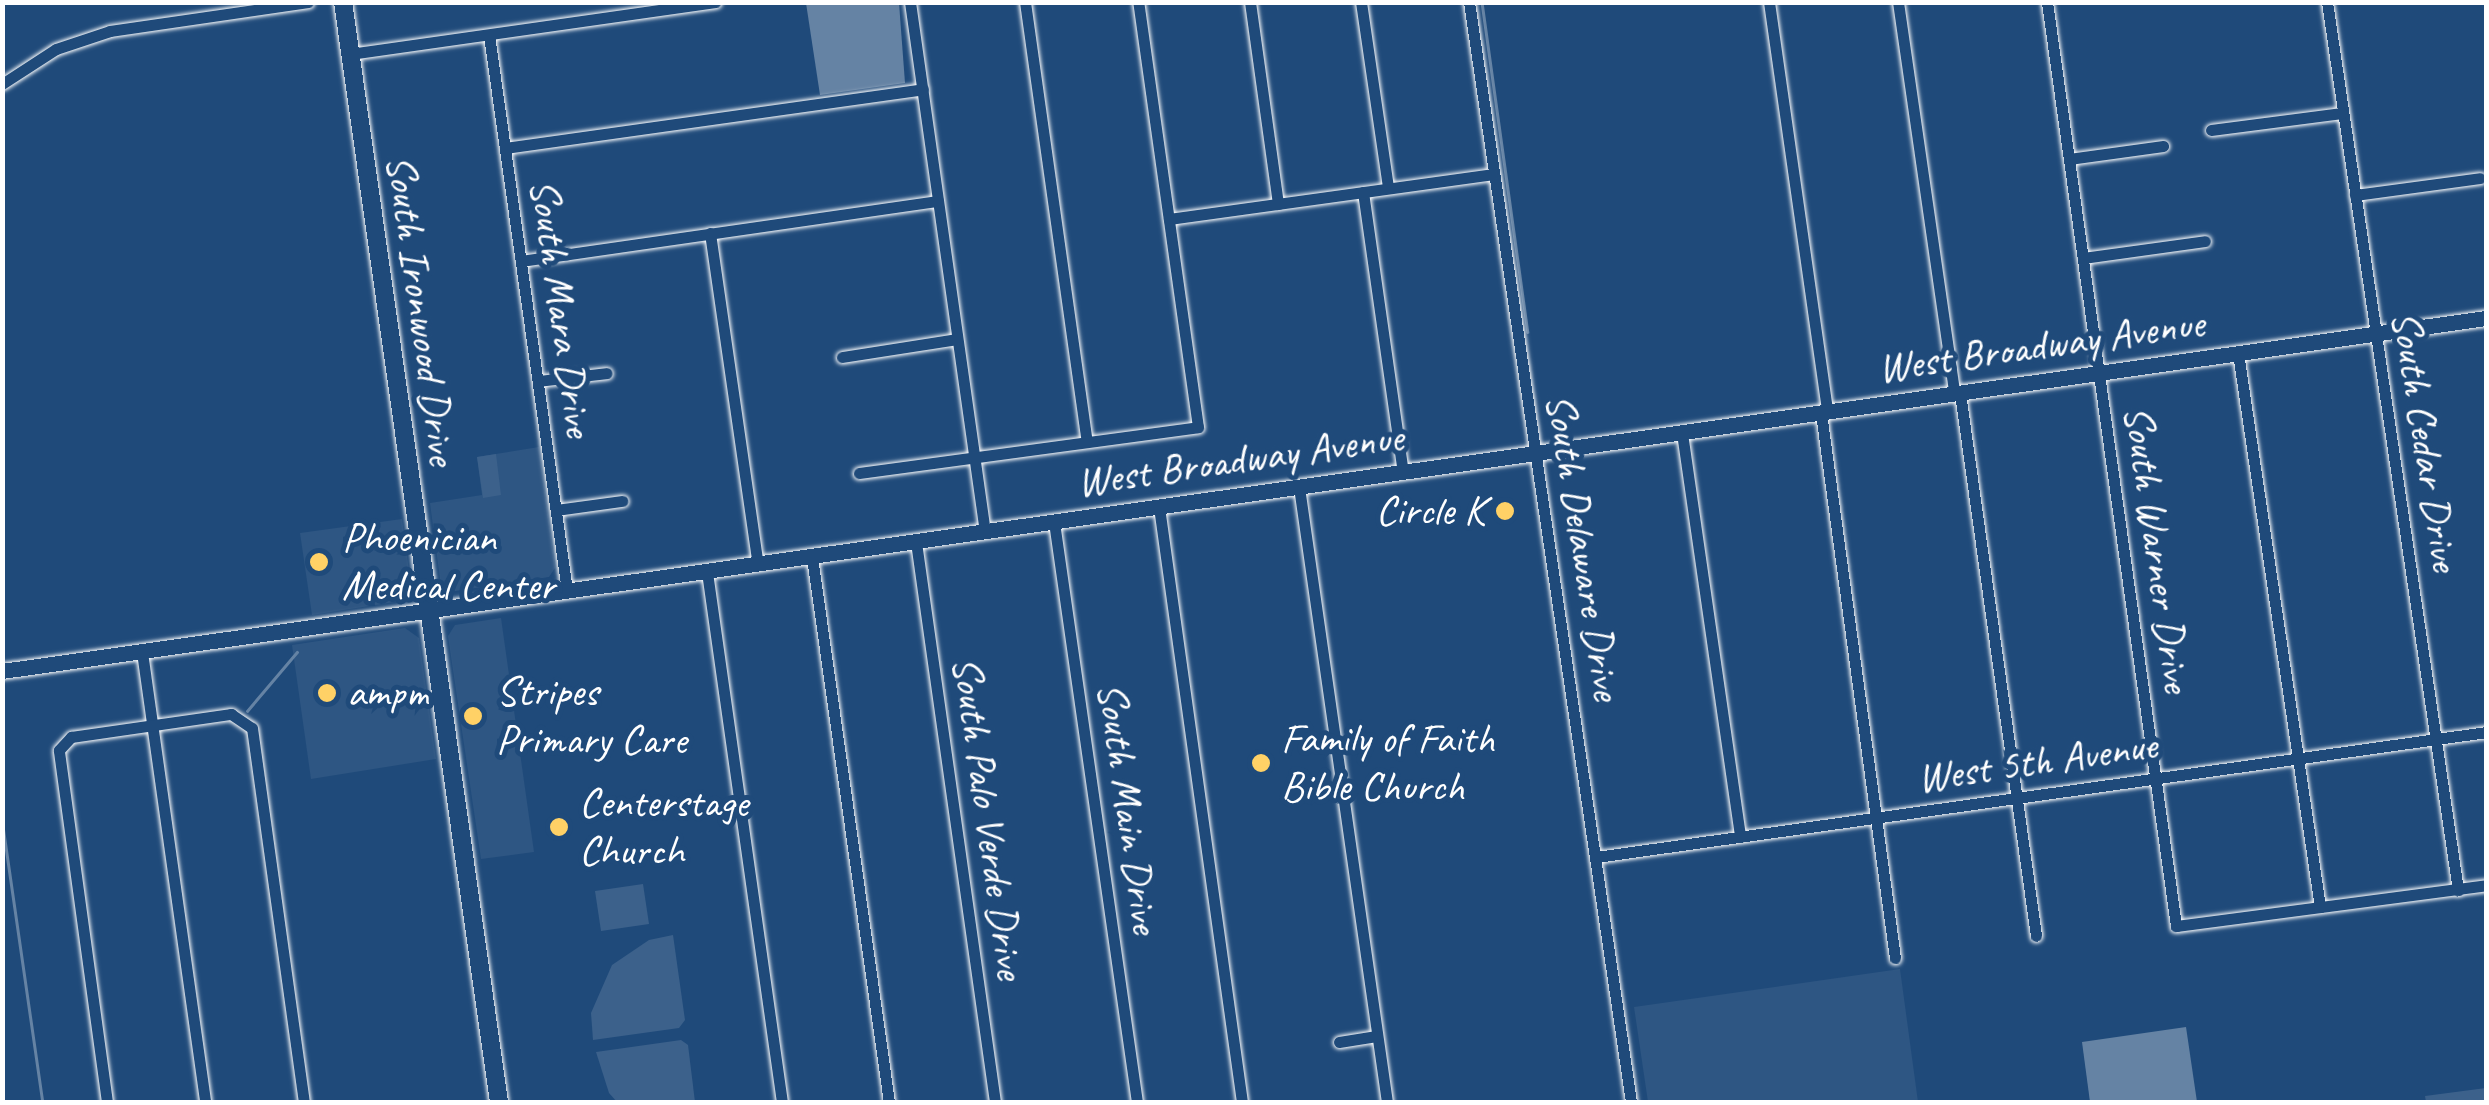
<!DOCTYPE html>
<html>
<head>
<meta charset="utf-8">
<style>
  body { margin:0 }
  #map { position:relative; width:2489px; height:1105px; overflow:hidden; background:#1f4a7a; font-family:Caveat,sans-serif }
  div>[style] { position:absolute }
  .built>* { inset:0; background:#2e5683 }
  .green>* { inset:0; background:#3c618b }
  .water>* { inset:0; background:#6583a4 }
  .stream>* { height:2.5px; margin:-1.25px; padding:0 1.25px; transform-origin:1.25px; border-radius:1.25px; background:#6583a4 }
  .roads { filter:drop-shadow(0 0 2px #fff) drop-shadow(0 0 2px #fff) }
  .minor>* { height:11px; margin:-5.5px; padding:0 5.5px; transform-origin:5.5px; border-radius:5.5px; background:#1f4a7a }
  .secondary>* { height:15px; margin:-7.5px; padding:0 7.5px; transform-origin:7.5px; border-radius:7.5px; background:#1f4a7a }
  .primary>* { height:18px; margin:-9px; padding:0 9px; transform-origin:9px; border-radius:9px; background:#1f4a7a }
  .dots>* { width:28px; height:28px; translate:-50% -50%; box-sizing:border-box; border:5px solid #1f4a7a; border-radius:50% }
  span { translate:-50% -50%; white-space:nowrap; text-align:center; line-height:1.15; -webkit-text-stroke:10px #1f4a7a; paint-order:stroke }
  .street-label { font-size:42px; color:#fff }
  .poi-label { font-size:42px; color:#fff }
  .right { translate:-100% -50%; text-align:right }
  .left { translate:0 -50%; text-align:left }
  .frame { position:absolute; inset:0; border:5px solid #fff; pointer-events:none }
</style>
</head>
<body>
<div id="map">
  <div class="built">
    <i style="clip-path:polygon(539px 447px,555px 568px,549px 577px,449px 592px,441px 586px,430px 503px,482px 495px,477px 457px)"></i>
    <i style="clip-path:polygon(402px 519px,412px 593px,407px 600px,312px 615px,300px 533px)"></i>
    <i style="clip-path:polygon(501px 618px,534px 852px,481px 859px,448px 636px,455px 625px)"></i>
    <i style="clip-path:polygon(405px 628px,419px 638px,436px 759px,311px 779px,292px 645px)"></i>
    <i style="clip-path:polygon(1900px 969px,1918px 1102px,1648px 1102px,1634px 1007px)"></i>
  </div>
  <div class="green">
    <i style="clip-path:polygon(496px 454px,501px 495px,483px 498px,477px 457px)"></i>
    <i style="clip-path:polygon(643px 884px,649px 924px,601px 931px,595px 891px)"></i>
    <i style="clip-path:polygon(673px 935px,685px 1020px,679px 1028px,593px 1040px,591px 1013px,612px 965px,649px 940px)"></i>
    <i style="clip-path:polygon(681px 1040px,688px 1045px,695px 1102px,617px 1102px,609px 1093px,596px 1052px)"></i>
    <i style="clip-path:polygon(2486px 1088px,2486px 1102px,2426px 1102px,2425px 1096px)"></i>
  </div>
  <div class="water">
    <i style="clip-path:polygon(806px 3px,899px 3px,905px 83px,820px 95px)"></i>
    <i style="clip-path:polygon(2186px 1027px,2197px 1102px,2090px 1102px,2082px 1042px)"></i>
  </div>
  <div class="stream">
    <i style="left:1482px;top:2px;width:333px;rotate:82.1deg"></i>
    <i style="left:247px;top:711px;width:77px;rotate:-49.7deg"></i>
    <i style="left:2px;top:819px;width:286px;rotate:81.8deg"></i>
  </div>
  <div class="roads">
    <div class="minor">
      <i style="left:910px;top:2px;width:535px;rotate:81.95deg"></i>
      <i style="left:1025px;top:2px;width:444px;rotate:82deg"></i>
      <i style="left:1250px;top:2px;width:204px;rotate:82.1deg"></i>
      <i style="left:1361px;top:2px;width:188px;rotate:81.7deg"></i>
      <i style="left:1469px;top:2px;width:1112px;rotate:81.62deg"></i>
      <i style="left:1769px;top:2px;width:414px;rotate:81.9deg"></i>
      <i style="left:1898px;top:2px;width:395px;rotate:81.8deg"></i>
      <i style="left:2047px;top:2px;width:933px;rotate:82.05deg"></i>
      <i style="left:2176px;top:926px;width:313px;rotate:-7.5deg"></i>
      <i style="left:2327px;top:2px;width:898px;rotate:81.61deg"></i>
      <i style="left:489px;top:35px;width:561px;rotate:82.01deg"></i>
      <i style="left:350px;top:54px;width:369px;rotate:-8.1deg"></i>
      <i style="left:2px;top:84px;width:64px;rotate:-32.9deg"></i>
      <i style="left:56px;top:49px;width:57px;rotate:-18.4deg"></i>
      <i style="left:110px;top:31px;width:200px;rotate:-8.3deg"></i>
      <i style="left:2211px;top:130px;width:132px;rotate:-7.4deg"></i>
      <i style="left:505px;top:148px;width:422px;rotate:-8deg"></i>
      <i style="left:2069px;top:159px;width:95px;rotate:-7.9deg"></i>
      <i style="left:1363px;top:192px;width:283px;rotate:81.9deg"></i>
      <i style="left:2355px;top:195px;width:126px;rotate:-7.7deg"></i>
      <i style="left:1169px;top:219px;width:326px;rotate:-7.9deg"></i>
      <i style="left:710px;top:233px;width:335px;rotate:81.8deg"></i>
      <i style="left:2083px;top:258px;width:123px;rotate:-7.9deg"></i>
      <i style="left:521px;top:261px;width:421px;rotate:-8.2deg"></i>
      <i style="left:2238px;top:353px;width:560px;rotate:81.58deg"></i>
      <i style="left:842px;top:357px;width:116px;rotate:-8.9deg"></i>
      <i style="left:538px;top:381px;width:69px;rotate:-6.6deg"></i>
      <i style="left:1960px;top:393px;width:548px;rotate:82.03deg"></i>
      <i style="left:1821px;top:413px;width:550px;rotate:82.27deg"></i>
      <i style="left:1682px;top:433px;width:408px;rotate:81.8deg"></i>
      <i style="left:859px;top:473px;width:342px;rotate:-7.7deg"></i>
      <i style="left:1198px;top:427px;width:429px;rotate:-98deg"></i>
      <i style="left:1299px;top:487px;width:621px;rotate:81.86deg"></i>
      <i style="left:1159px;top:507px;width:601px;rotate:82.06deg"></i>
      <i style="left:556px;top:510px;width:67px;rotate:-7.8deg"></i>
      <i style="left:1054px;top:522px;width:586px;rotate:81.86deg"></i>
      <i style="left:916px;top:542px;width:566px;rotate:81.97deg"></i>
      <i style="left:812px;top:557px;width:550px;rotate:81.96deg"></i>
      <i style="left:707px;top:572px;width:535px;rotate:81.95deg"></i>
      <i style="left:142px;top:652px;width:454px;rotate:82deg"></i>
      <i style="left:1596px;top:857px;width:899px;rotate:-7.99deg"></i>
      <i style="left:1339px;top:1042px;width:38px;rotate:-9deg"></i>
      <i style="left:107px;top:1102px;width:355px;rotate:-97.8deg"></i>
      <i style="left:59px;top:750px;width:18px;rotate:-47deg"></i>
      <i style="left:71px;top:737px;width:162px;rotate:-8.2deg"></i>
      <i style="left:231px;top:714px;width:25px;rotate:34deg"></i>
      <i style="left:252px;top:728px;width:378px;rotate:82.1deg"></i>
    </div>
    <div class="secondary">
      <i style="left:2px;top:671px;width:2509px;rotate:-8.09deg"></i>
    </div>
    <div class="primary">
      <i style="left:343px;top:2px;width:1111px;rotate:81.93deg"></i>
    </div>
  </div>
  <div class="dots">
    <i style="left:1505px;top:511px;background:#ffd166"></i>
    <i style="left:319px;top:562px;background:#ffd166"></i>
    <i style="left:327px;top:693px;background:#ffd166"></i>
    <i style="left:473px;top:716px;background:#ffd166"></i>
    <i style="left:1261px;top:763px;background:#ffd166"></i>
    <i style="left:559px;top:827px;background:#ffd166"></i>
  </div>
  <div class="street-label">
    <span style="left:561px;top:308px;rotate:82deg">South Mara Drive</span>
    <span style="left:421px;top:310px;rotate:82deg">South Ironwood Drive</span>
    <span style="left:2041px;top:346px;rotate:-8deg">West Broadway Avenue</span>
    <span style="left:2425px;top:441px;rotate:81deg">South Cedar Drive</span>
    <span style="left:1240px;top:460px;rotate:-8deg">West Broadway Avenue</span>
    <span style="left:1583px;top:547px;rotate:81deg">South Delaware Drive</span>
    <span style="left:2157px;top:549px;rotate:82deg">South Warner Drive</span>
    <span style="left:2037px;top:762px;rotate:-8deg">West 5th Avenue</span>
    <span style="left:1128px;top:808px;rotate:82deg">South Main Drive</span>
    <span style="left:988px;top:818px;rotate:82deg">South Palo Verde Drive</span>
  </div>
  <div class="poi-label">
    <span class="right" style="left:1485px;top:511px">Circle K</span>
    <span class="left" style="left:342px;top:562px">Phoenician<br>Medical Center</span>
    <span class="left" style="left:496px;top:716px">Stripes<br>Primary Care</span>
    <span class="left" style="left:347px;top:693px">ampm</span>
    <span class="left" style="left:1281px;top:763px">Family of Faith<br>Bible Church</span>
    <span class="left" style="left:579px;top:827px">Centerstage<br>Church</span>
  </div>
  <div class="frame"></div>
</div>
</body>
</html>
